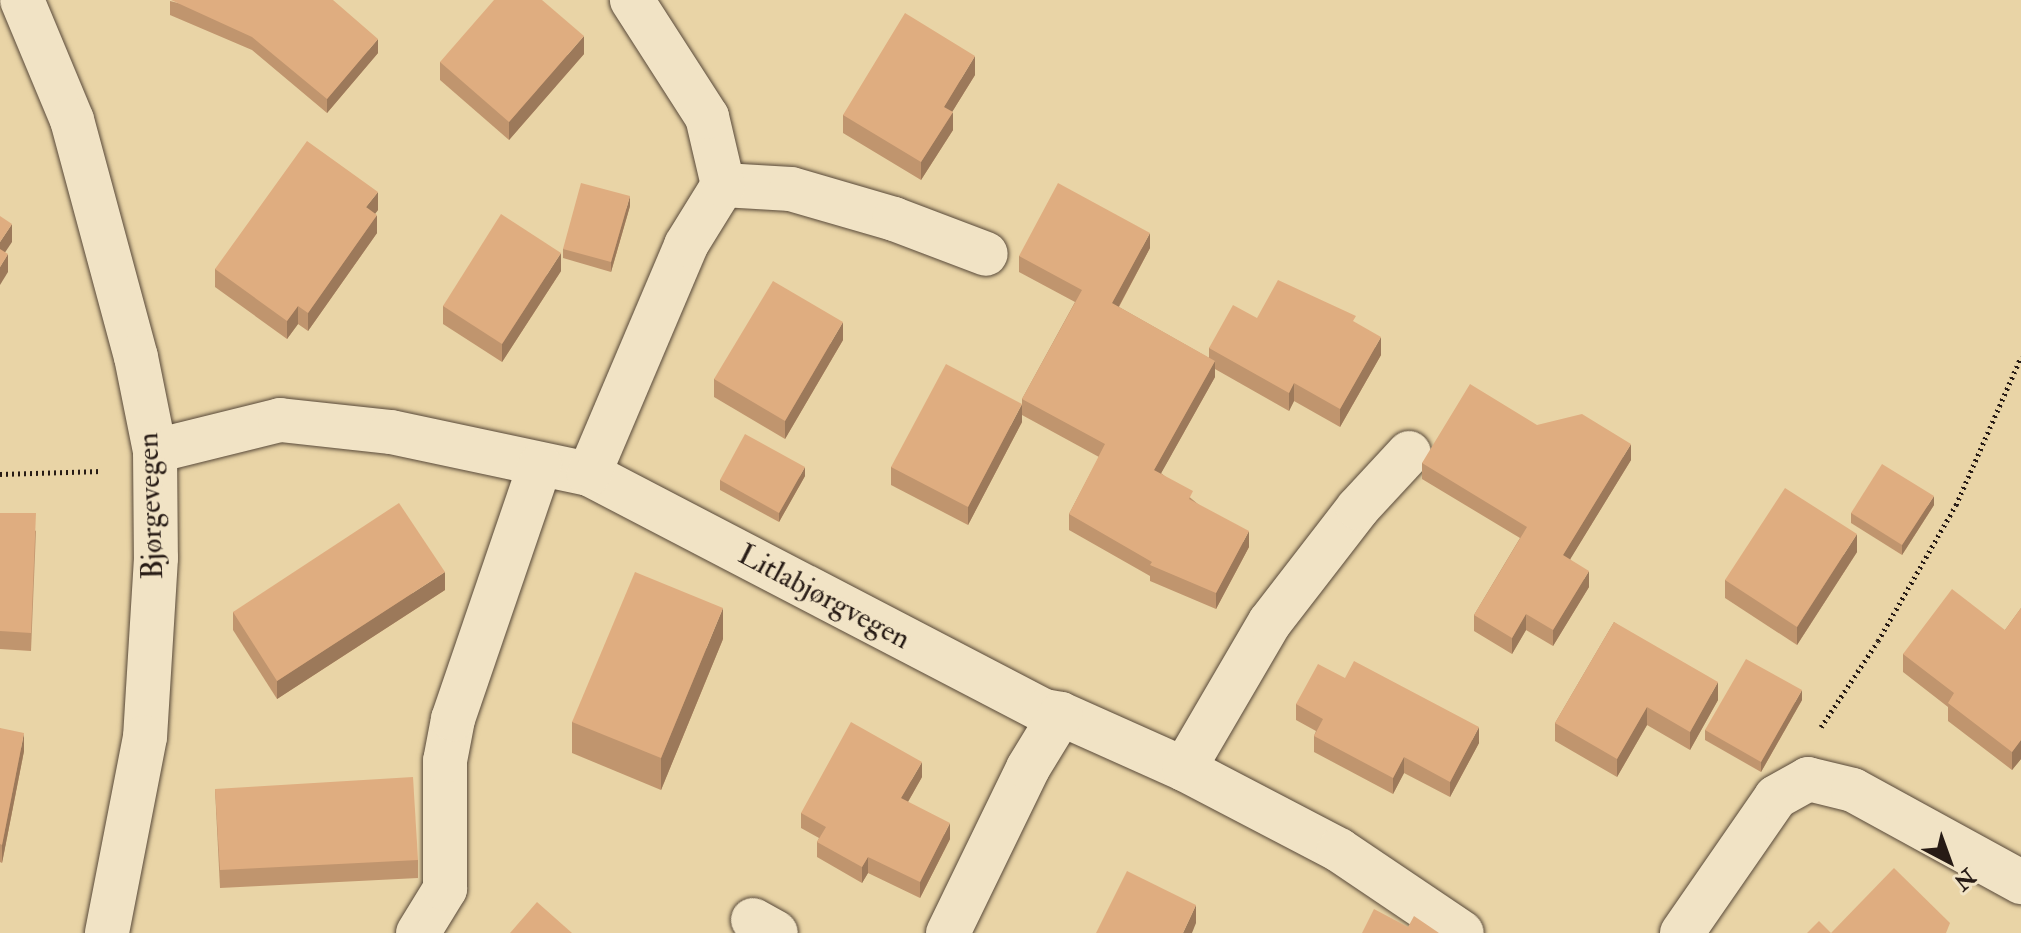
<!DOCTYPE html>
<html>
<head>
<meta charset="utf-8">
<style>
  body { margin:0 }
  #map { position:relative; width:2021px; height:933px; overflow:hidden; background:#e9d4a6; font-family:"IM FELL Double Pica",serif }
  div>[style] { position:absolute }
  .path>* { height:5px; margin-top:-2.5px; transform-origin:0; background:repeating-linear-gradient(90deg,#271b15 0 2px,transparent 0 6px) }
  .roads { filter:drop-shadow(0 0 2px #584939) drop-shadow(0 0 2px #584939) }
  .minor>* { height:44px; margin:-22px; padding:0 22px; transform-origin:22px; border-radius:22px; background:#f1e3c5 }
  .wall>* { inset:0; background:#c0956e }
  .shaded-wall>* { inset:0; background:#9c795a }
  .building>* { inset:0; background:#dfad80 }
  span { translate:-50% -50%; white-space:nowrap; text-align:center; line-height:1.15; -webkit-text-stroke:6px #f1e3c5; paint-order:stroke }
  .street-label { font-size:30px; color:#271b15 }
  .north { position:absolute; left:1909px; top:821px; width:80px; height:80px; -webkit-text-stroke:6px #f1e3c5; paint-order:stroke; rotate:139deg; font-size:22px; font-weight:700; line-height:32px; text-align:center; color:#271b15 }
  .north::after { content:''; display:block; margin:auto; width:28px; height:36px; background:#271b15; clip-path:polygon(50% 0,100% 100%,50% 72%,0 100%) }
</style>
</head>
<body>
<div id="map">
  <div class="path">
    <i style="left:0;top:474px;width:102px;rotate:-1.7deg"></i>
    <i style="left:1821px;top:727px;width:103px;rotate:-56.5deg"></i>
    <i style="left:1878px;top:641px;width:157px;rotate:-60.2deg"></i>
    <i style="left:1956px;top:505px;width:162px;rotate:-66.3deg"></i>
  </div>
  <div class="roads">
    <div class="minor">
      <i style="left:22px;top:0;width:130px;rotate:67.4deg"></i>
      <i style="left:72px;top:120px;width:245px;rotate:74.9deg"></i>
      <i style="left:136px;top:357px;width:96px;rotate:78.6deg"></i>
      <i style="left:155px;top:451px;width:107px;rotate:89.5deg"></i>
      <i style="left:156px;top:558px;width:179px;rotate:93.5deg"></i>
      <i style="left:145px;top:737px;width:200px;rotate:101deg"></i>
      <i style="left:723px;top:185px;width:68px;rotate:3.4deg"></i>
      <i style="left:791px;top:189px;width:107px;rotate:16.2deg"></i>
      <i style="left:894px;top:219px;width:98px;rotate:20.8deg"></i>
      <i style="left:155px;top:451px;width:129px;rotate:-13.9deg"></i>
      <i style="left:280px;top:420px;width:112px;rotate:6.2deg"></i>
      <i style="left:391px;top:432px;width:202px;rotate:12deg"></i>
      <i style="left:589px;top:474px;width:513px;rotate:27.51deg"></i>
      <i style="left:1044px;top:711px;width:17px;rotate:10deg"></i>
      <i style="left:1061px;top:714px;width:135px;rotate:24.1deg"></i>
      <i style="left:1184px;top:769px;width:175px;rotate:27.6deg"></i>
      <i style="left:1339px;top:850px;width:148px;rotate:34deg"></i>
      <i style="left:589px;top:474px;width:249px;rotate:-67deg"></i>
      <i style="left:686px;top:245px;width:70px;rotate:-58.3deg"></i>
      <i style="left:723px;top:185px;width:70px;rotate:-103.2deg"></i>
      <i style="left:707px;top:117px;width:139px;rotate:-122.7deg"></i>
      <i style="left:1184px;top:769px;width:170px;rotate:-59.7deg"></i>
      <i style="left:1270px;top:622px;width:144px;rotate:-52.3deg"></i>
      <i style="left:1358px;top:508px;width:75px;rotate:-47.2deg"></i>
      <i style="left:753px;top:920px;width:26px;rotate:29deg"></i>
      <i style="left:418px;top:933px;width:52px;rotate:-58.5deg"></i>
      <i style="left:445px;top:889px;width:128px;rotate:-90deg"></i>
      <i style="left:445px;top:761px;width:43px;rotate:-79.2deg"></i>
      <i style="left:453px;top:719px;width:268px;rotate:-71.1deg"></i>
      <i style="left:948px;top:933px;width:183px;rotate:-64.1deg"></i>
      <i style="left:1028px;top:768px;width:63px;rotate:-58.6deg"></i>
      <i style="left:1682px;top:933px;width:165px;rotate:-55.3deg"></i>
      <i style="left:1776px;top:797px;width:37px;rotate:-29deg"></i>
      <i style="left:1808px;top:779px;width:46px;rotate:13.7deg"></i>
      <i style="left:1853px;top:790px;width:192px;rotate:28.7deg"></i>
    </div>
  </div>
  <div class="wall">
    <i style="clip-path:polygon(170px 1px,378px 53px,327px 113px,252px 50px,170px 15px)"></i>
    <i style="clip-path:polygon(584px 54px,509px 140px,440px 80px,440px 62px)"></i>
    <i style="clip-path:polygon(975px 75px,952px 112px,953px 130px,921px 180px,843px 133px,843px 115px)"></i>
    <i style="clip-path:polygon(630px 206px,611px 272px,563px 258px,563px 249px)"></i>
    <i style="clip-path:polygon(378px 210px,375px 214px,377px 233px,308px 331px,298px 324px,287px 339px,215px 287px,215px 269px)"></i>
    <i style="clip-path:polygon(1150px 248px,1119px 307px,1209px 358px,1209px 348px,1257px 318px,1356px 323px,1381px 355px,1340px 427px,1294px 401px,1289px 411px,1215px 369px,1215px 377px,1161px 473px,1249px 547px,1216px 609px,1150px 581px,1150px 576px,1069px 530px,1069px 514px,1099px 457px,1022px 415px,1022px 399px,1075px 302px,1019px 272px,1019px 256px)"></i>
    <i style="clip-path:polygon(561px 271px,502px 362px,443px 324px,443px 306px)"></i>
    <i style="clip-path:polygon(843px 340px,785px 439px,714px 397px,714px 379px)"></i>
    <i style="clip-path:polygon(1022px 422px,968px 525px,891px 485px,891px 467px)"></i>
    <i style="clip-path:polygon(1537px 425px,1631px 460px,1570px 559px,1589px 587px,1553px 646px,1526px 630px,1512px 654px,1474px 631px,1474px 615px,1520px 538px,1422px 479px,1422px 463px)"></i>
    <i style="clip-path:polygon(805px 476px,779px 522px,720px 490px,720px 480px)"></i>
    <i style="clip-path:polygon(1934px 505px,1902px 555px,1851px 523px,1851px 513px)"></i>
    <i style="clip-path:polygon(0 513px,36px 531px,31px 651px,0 649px)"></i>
    <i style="clip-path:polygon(1857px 552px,1797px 645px,1725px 598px,1725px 580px)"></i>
    <i style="clip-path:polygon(445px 590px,277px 699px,233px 630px,233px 612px)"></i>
    <i style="clip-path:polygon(2021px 608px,2021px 759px,2012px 770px,1948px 721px,1948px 707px,1903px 672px,1903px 654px,2005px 630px)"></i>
    <i style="clip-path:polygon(1614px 622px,1718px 700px,1690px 750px,1647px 725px,1617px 777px,1555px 741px,1555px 723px)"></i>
    <i style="clip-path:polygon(723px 639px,661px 790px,572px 753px,572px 722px)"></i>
    <i style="clip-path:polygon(1345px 678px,1479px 743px,1450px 797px,1404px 773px,1393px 794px,1314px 752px,1314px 736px,1316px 731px,1296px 720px,1296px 704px)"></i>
    <i style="clip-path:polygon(1802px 700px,1761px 772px,1705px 740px,1705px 730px)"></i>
    <i style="clip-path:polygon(0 728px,24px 751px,2px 863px,0 862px)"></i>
    <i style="clip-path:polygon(922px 777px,908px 802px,950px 839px,920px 898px,868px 873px,862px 883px,817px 857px,817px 842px,819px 838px,801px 828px,801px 813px)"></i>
    <i style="clip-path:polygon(215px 789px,418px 860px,418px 878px,220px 888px)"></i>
  </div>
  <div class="shaded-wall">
    <i style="clip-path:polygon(584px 36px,584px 54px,509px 140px,509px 122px)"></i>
    <i style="clip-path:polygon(378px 39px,378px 53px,327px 113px,327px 99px)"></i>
    <i style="clip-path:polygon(975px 56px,975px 75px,944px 125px,944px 107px)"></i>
    <i style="clip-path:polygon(953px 112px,953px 130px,921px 180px,921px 162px)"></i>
    <i style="clip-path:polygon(378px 192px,378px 210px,366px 225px,366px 207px)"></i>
    <i style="clip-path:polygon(630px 196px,630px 206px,611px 272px,611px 262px)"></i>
    <i style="clip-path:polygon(377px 215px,377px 233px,308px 331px,308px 313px)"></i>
    <i style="clip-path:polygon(12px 224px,12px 242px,0 260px,0 242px)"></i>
    <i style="clip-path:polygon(1150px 233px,1150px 248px,1112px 319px,1112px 303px)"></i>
    <i style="clip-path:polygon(561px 253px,561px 271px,502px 362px,502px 344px)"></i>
    <i style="clip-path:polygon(8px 254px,8px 272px,0 285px,0 267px)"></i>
    <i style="clip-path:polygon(298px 306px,298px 324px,287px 339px,287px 321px)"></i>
    <i style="clip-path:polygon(843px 322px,843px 340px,785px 439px,785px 421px)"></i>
    <i style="clip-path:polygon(1381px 337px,1381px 355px,1340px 427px,1340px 409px)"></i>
    <i style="clip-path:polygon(1215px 361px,1215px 377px,1154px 486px,1154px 470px)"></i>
    <i style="clip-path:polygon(1294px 383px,1294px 401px,1289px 411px,1289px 393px)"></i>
    <i style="clip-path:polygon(1022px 404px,1022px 422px,968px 525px,968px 507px)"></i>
    <i style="clip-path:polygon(1631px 444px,1631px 460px,1563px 571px,1563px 555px)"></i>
    <i style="clip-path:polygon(805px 467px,805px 476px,779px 522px,779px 513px)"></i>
    <i style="clip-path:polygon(1934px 496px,1934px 505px,1902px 555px,1902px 545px)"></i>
    <i style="clip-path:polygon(1249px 531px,1249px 547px,1216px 609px,1216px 593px)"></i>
    <i style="clip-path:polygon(1857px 534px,1857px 552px,1797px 645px,1797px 627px)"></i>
    <i style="clip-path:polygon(1589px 571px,1589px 587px,1553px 646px,1553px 630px)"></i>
    <i style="clip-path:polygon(445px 572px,445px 590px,277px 699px,277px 681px)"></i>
    <i style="clip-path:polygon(723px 608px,723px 639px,661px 790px,661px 758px)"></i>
    <i style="clip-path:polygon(1526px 614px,1526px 630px,1512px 654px,1512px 638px)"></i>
    <i style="clip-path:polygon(1718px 682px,1718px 700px,1690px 750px,1690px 732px)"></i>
    <i style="clip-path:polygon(1802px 690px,1802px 700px,1761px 772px,1761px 762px)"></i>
    <i style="clip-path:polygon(1647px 707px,1647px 725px,1617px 777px,1617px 759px)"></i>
    <i style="clip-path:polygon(1479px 727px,1479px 743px,1450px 797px,1450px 782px)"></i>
    <i style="clip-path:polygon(24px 733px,24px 751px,2px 863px,2px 845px)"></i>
    <i style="clip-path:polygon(2021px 740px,2021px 759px,2012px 770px,2012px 752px)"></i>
    <i style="clip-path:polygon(1404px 757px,1404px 773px,1393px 794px,1393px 778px)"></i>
    <i style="clip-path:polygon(922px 762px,922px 777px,901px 814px,901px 798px)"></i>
    <i style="clip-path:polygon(950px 823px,950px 839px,920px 898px,920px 882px)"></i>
    <i style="clip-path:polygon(868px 857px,868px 873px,862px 883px,862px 867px)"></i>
    <i style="clip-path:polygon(1196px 905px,1196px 923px,1192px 933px,1183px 933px)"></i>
  </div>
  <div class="building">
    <i style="clip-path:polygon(171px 0,333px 0,378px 39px,327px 99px,252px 37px)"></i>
    <i style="clip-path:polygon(494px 0,542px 0,584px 36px,509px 122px,440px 62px)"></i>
    <i style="clip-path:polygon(905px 13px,975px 56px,944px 107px,953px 112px,921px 162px,843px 115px)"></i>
    <i style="clip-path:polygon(307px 141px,378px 192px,366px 207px,377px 215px,308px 313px,298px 306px,287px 321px,215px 269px)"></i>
    <i style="clip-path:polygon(581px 183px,630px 196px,611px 262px,563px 249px)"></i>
    <i style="clip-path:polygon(1058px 183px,1150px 233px,1112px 303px,1215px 361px,1154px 470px,1193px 491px,1189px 499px,1249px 531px,1216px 593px,1150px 565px,1152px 562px,1069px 514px,1105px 444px,1022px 399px,1082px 290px,1019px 256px)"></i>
    <i style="clip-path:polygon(501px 214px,561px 253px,502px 344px,443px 306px)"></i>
    <i style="clip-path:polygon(0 216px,12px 224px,0 242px)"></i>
    <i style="clip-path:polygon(0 249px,8px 254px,0 267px)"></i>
    <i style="clip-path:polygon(1278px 280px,1356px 316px,1353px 321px,1381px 337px,1340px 409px,1294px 383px,1289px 393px,1209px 348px,1233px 305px,1257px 318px)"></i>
    <i style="clip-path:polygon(773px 281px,843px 322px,785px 421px,714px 379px)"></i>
    <i style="clip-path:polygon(946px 364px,1022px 404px,968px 507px,891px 467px)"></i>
    <i style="clip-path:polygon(1470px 384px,1537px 425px,1582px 414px,1631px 444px,1563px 555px,1589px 571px,1553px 630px,1526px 614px,1512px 638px,1474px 615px,1527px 527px,1422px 463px)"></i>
    <i style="clip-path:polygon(745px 434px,805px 467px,779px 513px,720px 480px)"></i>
    <i style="clip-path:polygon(1882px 464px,1934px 496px,1902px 545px,1851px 513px)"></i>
    <i style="clip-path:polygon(1785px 488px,1857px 534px,1797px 627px,1725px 580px)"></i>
    <i style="clip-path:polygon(399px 503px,445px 572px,277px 681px,233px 612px)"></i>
    <i style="clip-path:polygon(0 513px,36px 513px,31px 633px,0 631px)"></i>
    <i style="clip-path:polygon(635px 572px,723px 608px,661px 758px,572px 722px)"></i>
    <i style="clip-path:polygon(1952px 589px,2005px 630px,2021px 608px,2021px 740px,2012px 752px,1948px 703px,1954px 693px,1903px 654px)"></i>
    <i style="clip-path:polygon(1614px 622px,1718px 682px,1690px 732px,1647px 707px,1617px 759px,1555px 723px)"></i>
    <i style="clip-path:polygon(1746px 659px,1802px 690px,1761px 762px,1705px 730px)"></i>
    <i style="clip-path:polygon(1354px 661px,1479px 727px,1450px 782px,1404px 757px,1393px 778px,1314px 736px,1323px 719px,1296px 704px,1318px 664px,1345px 678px)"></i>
    <i style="clip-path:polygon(851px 722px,922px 762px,901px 798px,950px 823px,920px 882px,868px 857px,862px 867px,817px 842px,826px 827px,801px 813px)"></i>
    <i style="clip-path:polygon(0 728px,24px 733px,2px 845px,0 844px)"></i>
    <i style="clip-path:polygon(413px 777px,418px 860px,220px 870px,215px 789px)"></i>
    <i style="clip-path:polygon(1894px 868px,1950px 923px,1946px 933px,1831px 933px)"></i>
    <i style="clip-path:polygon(1127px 871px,1196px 905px,1183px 933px,1096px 933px)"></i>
    <i style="clip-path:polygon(537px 902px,572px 933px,510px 933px)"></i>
    <i style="clip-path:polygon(1374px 909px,1408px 927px,1414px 916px,1439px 933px,1362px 933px)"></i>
    <i style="clip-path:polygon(1819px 921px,1831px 933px,1807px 933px)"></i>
  </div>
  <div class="street-label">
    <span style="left:151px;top:506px;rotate:-92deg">Bjørgevegen</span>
    <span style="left:824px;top:597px;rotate:28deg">Litlabjørgvegen</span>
  </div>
  <div class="north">N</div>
</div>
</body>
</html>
